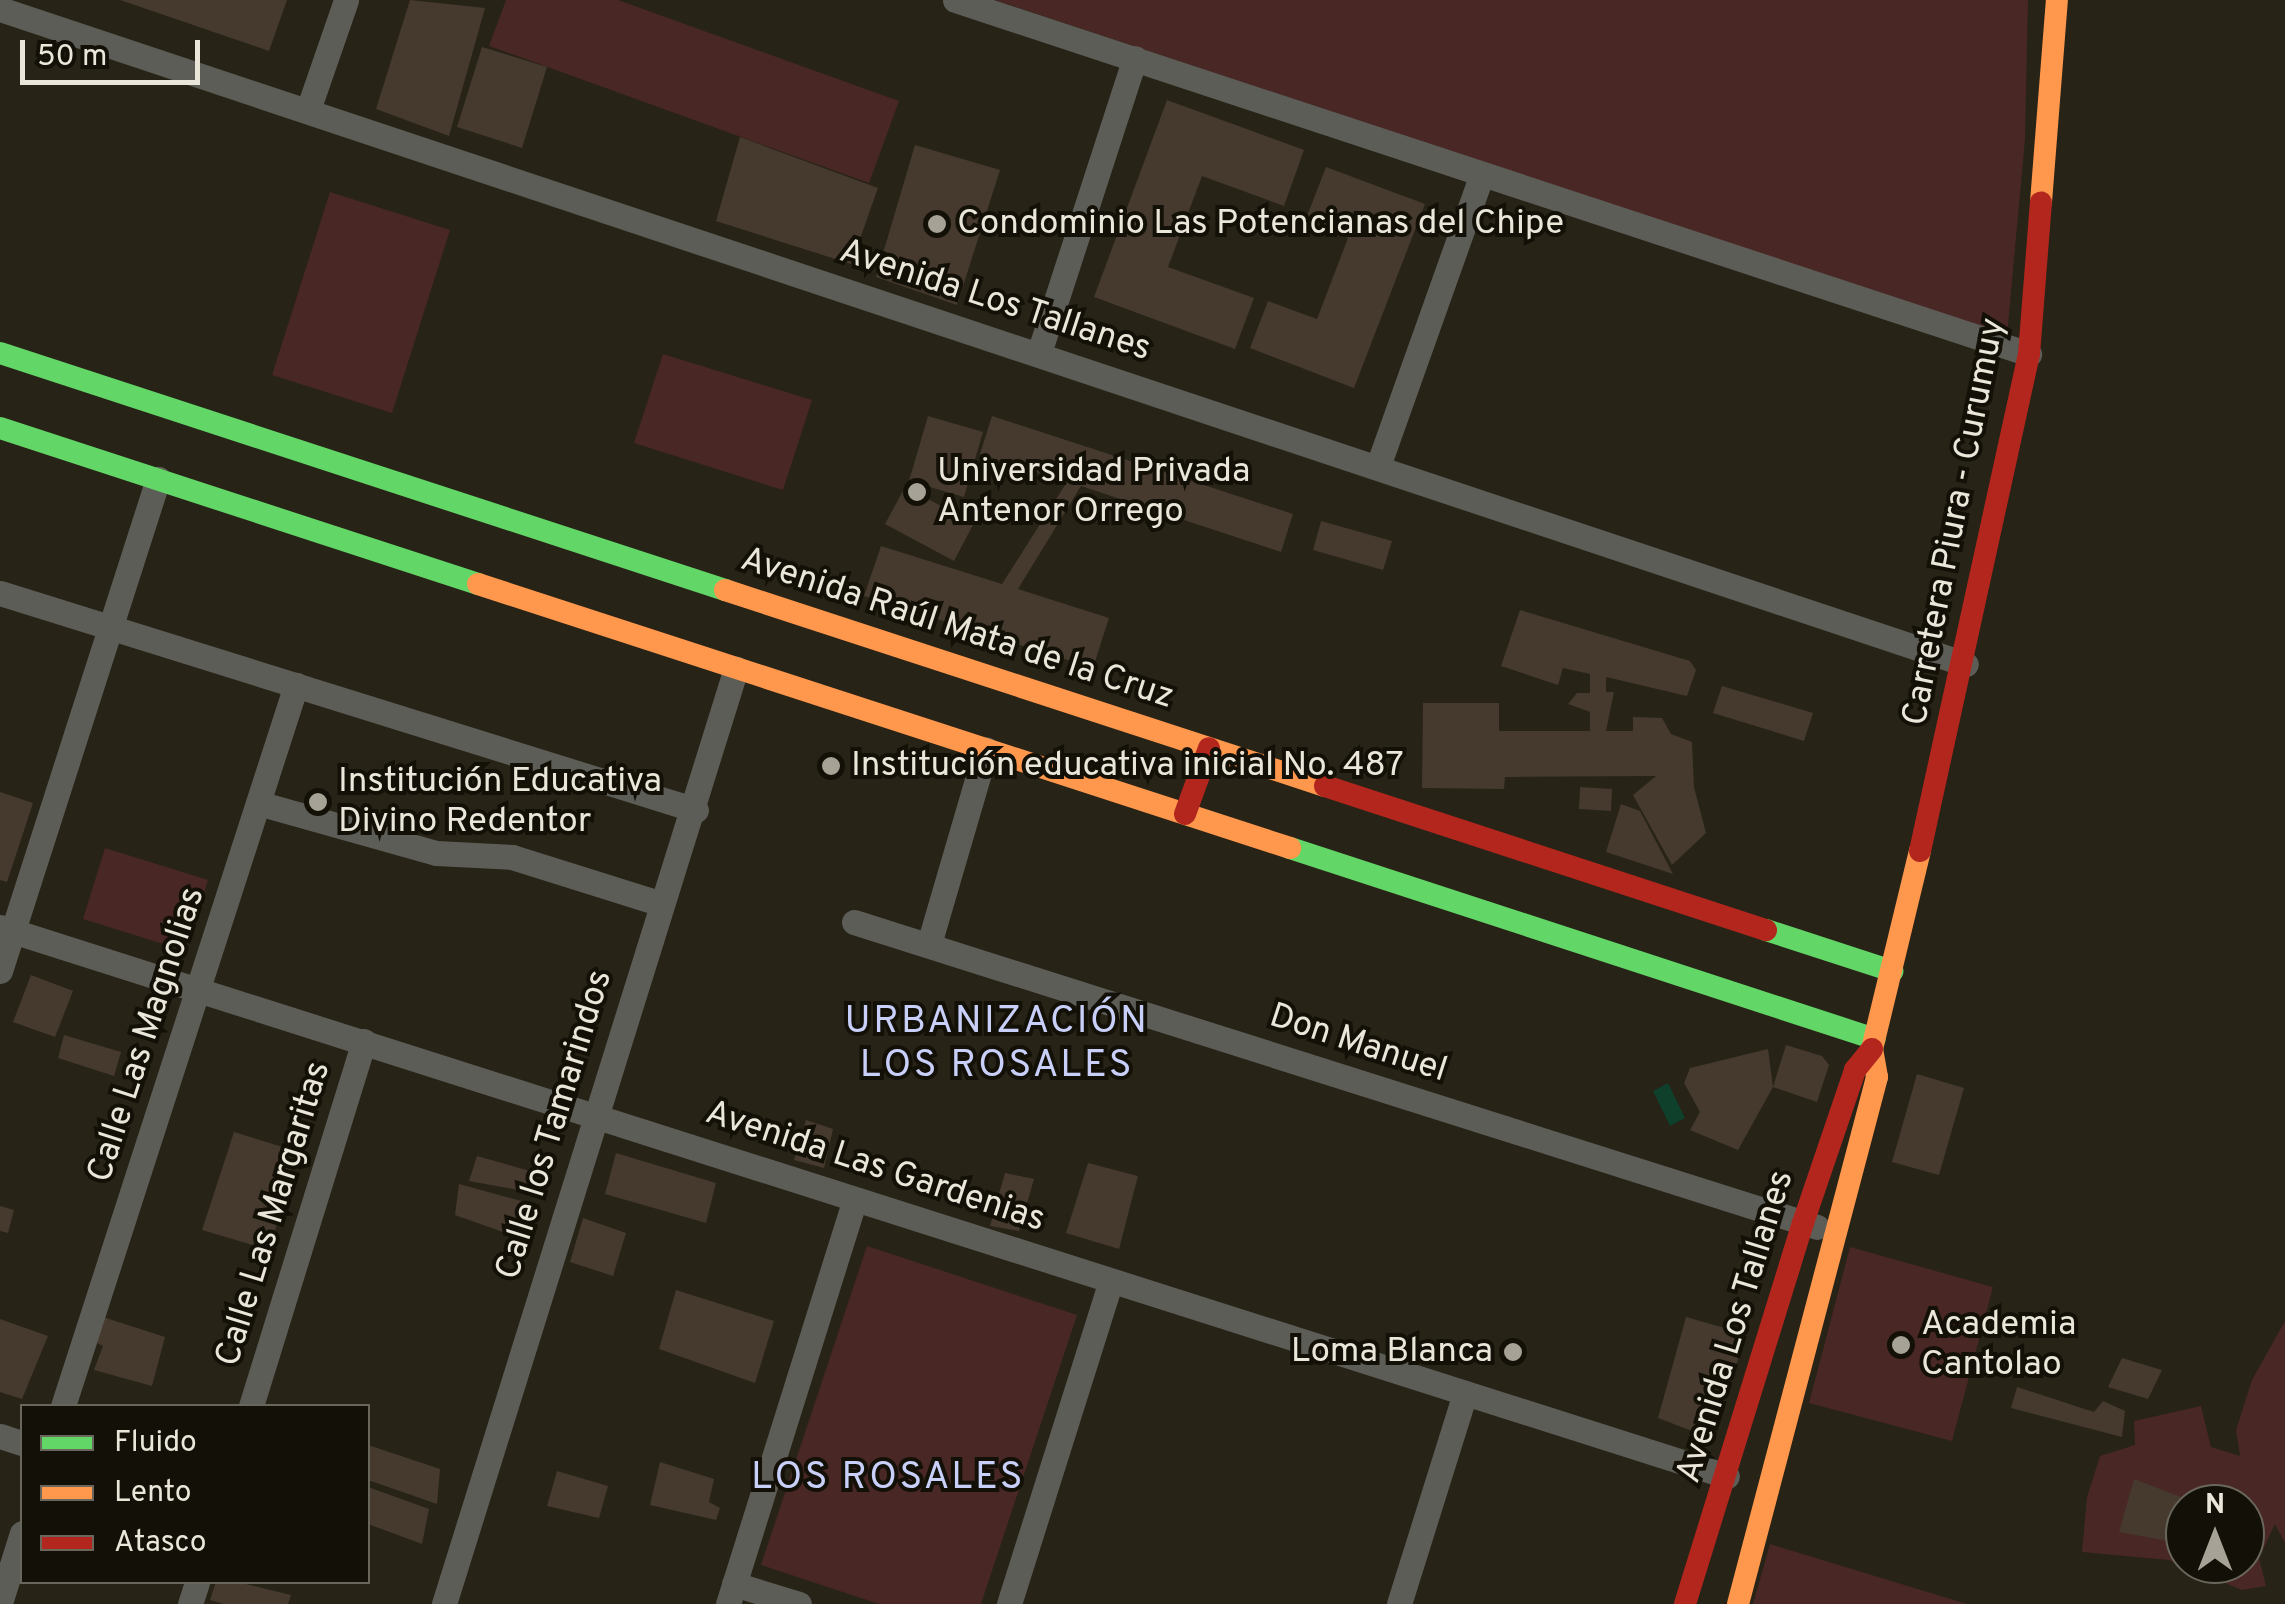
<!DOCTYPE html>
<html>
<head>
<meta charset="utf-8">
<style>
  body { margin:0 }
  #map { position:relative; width:2285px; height:1604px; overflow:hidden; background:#272316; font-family:Overpass,sans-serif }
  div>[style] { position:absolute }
  .green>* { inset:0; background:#492725 }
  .water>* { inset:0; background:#0e402b }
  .building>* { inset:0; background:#453a2d }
  .street>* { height:25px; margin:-12.5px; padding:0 12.5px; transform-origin:12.5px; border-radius:12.5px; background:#5d5d58 }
  .fast>* { height:22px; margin:-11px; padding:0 11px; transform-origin:11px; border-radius:11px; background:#63d668 }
  .slow>* { height:22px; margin:-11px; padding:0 11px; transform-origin:11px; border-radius:11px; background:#ff974d }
  .jam>* { height:22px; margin:-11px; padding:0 11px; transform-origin:11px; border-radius:11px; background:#b3261e }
  .dots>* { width:28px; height:28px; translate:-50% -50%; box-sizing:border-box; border:5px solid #131007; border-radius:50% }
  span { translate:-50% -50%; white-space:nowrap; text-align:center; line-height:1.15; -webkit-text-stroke:8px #131007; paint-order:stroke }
  .poi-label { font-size:35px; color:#eae6d9 }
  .left { translate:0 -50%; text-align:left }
  .right { translate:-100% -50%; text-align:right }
  .street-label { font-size:35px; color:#eae6d9 }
  .neighbourhood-label { font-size:38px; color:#c8cff9; letter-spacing:2.5px }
  .legend { position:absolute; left:20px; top:1404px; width:350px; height:180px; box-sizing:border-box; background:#131007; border:2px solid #69665b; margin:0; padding:12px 18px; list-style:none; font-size:30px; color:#eae6d9 }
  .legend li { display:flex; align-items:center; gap:20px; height:50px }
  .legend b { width:50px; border:2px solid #69665b }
  .north { position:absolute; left:2165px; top:1484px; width:100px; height:100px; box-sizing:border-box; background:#131007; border:2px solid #69665b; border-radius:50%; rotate:0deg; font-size:28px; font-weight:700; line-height:40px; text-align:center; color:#eae6d9 }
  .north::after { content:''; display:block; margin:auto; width:35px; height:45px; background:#a6a295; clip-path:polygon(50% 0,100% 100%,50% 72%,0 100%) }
  .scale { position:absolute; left:20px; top:40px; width:180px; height:45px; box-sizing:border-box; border:5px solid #eae6d9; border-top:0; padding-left:12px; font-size:30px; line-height:35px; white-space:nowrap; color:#eae6d9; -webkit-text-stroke:8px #131007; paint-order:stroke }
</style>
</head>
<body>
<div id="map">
  <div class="green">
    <i style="clip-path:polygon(506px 0,618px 0,899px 101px,869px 183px,489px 46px)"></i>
    <i style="clip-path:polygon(995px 0,2028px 0,2025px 139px,2007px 336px)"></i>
    <i style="clip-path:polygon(330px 192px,450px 230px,392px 413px,272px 375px)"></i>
    <i style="clip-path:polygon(663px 354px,812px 400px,783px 490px,634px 443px)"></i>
    <i style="clip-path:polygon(105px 848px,208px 880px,186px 951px,83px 919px)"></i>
    <i style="clip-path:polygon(867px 1246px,1077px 1315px,981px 1604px,879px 1604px,761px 1565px)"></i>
    <i style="clip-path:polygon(1850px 1247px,1993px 1287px,1952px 1441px,1809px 1403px)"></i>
    <i style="clip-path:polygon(evenodd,2285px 1321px,2285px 1543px,2275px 1524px,2259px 1558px,2266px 1586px,2242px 1590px,2169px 1560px,2082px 1552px,2087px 1497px,2100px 1456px,2135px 1445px,2134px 1421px,2201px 1406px,2211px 1447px,2240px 1456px,2236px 1430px,2252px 1380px,2285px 1321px,2185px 1504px,2245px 1504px,2245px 1564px,2185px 1564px,2185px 1504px)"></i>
    <i style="clip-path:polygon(1770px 1544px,1967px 1604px,1753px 1604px)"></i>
  </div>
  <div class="water">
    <i style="clip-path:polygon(1668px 1083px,1685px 1118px,1670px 1126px,1653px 1091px)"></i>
  </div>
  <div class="building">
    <i style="clip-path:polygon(120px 0,287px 0,269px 51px)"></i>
    <i style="clip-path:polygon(410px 0,485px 8px,449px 136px,376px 109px)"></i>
    <i style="clip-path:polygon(482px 47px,547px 67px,522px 148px,457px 127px)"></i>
    <i style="clip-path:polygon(1167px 100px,1304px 150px,1284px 206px,1202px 176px,1168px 267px,1254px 298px,1235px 349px,1094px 297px)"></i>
    <i style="clip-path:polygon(740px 137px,878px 188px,851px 264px,716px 221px)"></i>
    <i style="clip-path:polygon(915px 145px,1000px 170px,957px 305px,876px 277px)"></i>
    <i style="clip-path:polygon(1326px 167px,1425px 204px,1354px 388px,1250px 348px,1268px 301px,1317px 319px,1348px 238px,1305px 221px)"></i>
    <i style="clip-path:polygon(928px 416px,983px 432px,964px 497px,909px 481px)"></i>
    <i style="clip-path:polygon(992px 416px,1293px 514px,1281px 552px,1081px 486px,1018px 589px,1109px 618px,1093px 668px,864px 596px,881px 546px,1002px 584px,1067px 482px,980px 454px)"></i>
    <i style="clip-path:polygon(905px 487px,974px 523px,954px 561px,885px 524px)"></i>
    <i style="clip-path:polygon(1321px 521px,1392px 541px,1383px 570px,1313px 550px)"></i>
    <i style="clip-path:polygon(1520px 610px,1690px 661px,1696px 670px,1687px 696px,1606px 677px,1606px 692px,1614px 692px,1606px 731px,1633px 731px,1633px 717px,1662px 718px,1671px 734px,1692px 742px,1694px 787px,1706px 833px,1672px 865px,1633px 795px,1656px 776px,1505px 777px,1504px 789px,1422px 788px,1423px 703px,1499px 703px,1499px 731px,1590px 731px,1590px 712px,1568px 704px,1577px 693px,1590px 693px,1590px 674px,1563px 668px,1558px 685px,1501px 666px)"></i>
    <i style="clip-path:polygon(1722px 686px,1813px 713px,1804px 741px,1713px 713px)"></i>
    <i style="clip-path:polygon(1580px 787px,1612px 789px,1611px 811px,1579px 809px)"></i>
    <i style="clip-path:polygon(0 792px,33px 803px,7px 882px,0 880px)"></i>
    <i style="clip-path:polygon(1621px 804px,1640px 811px,1673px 874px,1606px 852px)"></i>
    <i style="clip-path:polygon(31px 975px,73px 991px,55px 1037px,13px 1022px)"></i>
    <i style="clip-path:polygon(64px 1035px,121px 1052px,114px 1076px,58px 1058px)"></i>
    <i style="clip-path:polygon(1786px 1045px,1822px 1056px,1829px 1065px,1817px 1102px,1773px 1087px,1738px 1150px,1690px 1130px,1700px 1112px,1684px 1083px,1690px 1068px,1768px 1049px,1773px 1087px)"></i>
    <i style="clip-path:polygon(1917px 1074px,1964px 1088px,1939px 1175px,1892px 1162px)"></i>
    <i style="clip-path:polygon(806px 1120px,833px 1129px,824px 1168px,794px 1160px)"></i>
    <i style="clip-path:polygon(234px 1132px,296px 1151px,270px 1250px,202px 1230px)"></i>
    <i style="clip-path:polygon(616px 1153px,716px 1183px,706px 1223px,605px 1194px)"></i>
    <i style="clip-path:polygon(477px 1156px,537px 1173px,535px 1193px,469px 1181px)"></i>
    <i style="clip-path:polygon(1088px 1163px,1138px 1176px,1119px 1249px,1066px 1233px)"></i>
    <i style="clip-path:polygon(1005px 1173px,1034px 1179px,1019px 1231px,990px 1226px)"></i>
    <i style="clip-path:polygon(459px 1184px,525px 1202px,514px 1236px,455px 1215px)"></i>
    <i style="clip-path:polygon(0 1206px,14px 1210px,8px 1233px,0 1231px)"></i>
    <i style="clip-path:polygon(583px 1218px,626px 1233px,613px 1276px,570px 1262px)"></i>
    <i style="clip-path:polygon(676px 1290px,774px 1321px,755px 1383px,659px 1349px)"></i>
    <i style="clip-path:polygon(103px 1317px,165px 1337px,152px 1386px,94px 1370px,103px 1346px,93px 1341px)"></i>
    <i style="clip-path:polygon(1686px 1317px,1746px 1334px,1713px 1439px,1658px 1418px)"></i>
    <i style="clip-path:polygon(0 1319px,48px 1336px,22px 1399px,0 1392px)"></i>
    <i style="clip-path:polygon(2122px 1358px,2162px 1370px,2148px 1399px,2108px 1387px)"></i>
    <i style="clip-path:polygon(2017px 1387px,2094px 1412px,2103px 1401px,2125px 1411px,2122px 1437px,2011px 1408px)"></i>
    <i style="clip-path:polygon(368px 1445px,440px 1469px,437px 1504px,368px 1480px)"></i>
    <i style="clip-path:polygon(660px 1462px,714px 1479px,709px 1502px,720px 1508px,716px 1520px,650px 1505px)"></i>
    <i style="clip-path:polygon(557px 1471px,608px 1486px,599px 1518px,547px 1506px)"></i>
    <i style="clip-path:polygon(2134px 1479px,2199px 1504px,2185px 1504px,2185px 1544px,2119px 1532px)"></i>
    <i style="clip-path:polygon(368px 1487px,429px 1509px,422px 1544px,368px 1524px)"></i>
    <i style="clip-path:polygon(216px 1582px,238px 1582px,291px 1595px,288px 1604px,224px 1604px,210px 1600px)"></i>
  </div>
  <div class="street">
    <i style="left:955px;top:0;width:1131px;rotate:18.24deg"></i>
    <i style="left:0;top:9px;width:2072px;rotate:18.43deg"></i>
    <i style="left:308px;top:110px;width:116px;rotate:-70.9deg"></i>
    <i style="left:1039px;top:353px;width:310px;rotate:-72deg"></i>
    <i style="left:1378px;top:466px;width:308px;rotate:-70.4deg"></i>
    <i style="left:0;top:593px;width:729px;rotate:17.32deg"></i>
    <i style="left:258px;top:803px;width:185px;rotate:15.7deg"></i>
    <i style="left:436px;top:853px;width:76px;rotate:3deg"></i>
    <i style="left:512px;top:857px;width:157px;rotate:17.4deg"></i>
    <i style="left:854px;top:922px;width:1010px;rotate:17.57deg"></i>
    <i style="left:0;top:927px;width:1812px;rotate:17.64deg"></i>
    <i style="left:929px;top:944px;width:203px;rotate:-73.7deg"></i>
    <i style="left:0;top:971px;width:517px;rotate:-72.2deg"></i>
    <i style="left:63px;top:1406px;width:758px;rotate:-72.09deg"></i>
    <i style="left:251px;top:1406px;width:382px;rotate:-72.8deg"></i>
    <i style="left:0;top:1436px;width:23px;rotate:18deg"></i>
    <i style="left:734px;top:1584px;width:68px;rotate:17.1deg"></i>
    <i style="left:0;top:1603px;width:73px;rotate:-72.6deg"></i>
    <i style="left:190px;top:1604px;width:23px;rotate:-72deg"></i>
    <i style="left:444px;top:1604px;width:980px;rotate:-72.67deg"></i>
    <i style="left:728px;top:1604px;width:424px;rotate:-72.6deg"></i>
    <i style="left:1009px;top:1604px;width:339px;rotate:-72.5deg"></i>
    <i style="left:1399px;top:1604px;width:221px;rotate:-72.6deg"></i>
  </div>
  <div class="fast">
    <i style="left:0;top:353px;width:763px;rotate:18.1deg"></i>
    <i style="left:0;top:428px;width:503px;rotate:18.07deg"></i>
    <i style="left:1290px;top:848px;width:615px;rotate:18.08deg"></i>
    <i style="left:1766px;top:930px;width:133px;rotate:18deg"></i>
  </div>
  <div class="slow">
    <i style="left:2041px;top:202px;width:203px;rotate:-85.5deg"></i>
    <i style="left:478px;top:584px;width:854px;rotate:18.01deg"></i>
    <i style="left:725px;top:590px;width:631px;rotate:18.09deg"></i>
    <i style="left:1738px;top:1604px;width:545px;rotate:-75.22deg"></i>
    <i style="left:1877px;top:1077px;width:28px;rotate:-100deg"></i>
    <i style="left:1872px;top:1049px;width:204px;rotate:-76.4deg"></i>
  </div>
  <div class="jam">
    <i style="left:1325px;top:786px;width:464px;rotate:18.1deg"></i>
    <i style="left:1185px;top:814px;width:70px;rotate:-70deg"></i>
    <i style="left:1920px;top:851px;width:509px;rotate:-77.63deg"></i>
    <i style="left:2029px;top:354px;width:152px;rotate:-85.5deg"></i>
    <i style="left:1685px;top:1604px;width:399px;rotate:-72.8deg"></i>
    <i style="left:1803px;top:1223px;width:162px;rotate:-71.2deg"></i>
    <i style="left:1855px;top:1070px;width:27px;rotate:-51deg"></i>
  </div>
  <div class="dots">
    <i style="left:937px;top:224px;background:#a6a295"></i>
    <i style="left:917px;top:492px;background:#a6a295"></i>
    <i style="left:831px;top:766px;background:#a6a295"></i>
    <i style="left:318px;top:802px;background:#a6a295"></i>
    <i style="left:1901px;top:1345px;background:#a6a295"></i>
    <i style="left:1513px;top:1352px;background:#a6a295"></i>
  </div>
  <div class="poi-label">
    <span class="left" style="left:957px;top:224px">Condominio Las Potencianas del Chipe</span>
    <span class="left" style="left:937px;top:492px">Universidad Privada<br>Antenor Orrego</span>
    <span class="left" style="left:851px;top:766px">Institución educativa inicial No. 487</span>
    <span class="left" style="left:338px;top:802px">Institución Educativa<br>Divino Redentor</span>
    <span class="left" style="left:1921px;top:1345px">Academia<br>Cantolao</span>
    <span class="right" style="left:1493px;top:1352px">Loma Blanca</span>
  </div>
  <div class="street-label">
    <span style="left:995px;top:301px;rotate:18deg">Avenida Los Tallanes</span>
    <span style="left:1955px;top:522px;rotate:-79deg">Carretera Piura - Curumuy</span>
    <span style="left:957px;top:629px;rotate:18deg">Avenida Raúl Mata de la Cruz</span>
    <span style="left:147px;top:1035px;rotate:-72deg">Calle Las Magnolias</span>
    <span style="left:1358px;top:1044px;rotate:18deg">Don Manuel</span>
    <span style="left:555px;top:1125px;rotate:-73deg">Calle los Tamarindos</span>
    <span style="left:875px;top:1167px;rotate:18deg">Avenida Las Gardenias</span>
    <span style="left:274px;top:1214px;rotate:-73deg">Calle Las Margaritas</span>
    <span style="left:1736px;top:1327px;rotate:-73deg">Avenida Los Tallanes</span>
  </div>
  <div class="neighbourhood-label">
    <span style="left:997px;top:1045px">URBANIZACIÓN<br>LOS ROSALES</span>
    <span style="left:888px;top:1479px">LOS ROSALES</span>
  </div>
  <ul class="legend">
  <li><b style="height:12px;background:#63d668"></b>Fluido</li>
  <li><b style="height:12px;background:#ff974d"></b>Lento</li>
  <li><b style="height:12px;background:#b3261e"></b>Atasco</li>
  </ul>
  <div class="north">N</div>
  <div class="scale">50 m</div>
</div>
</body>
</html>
